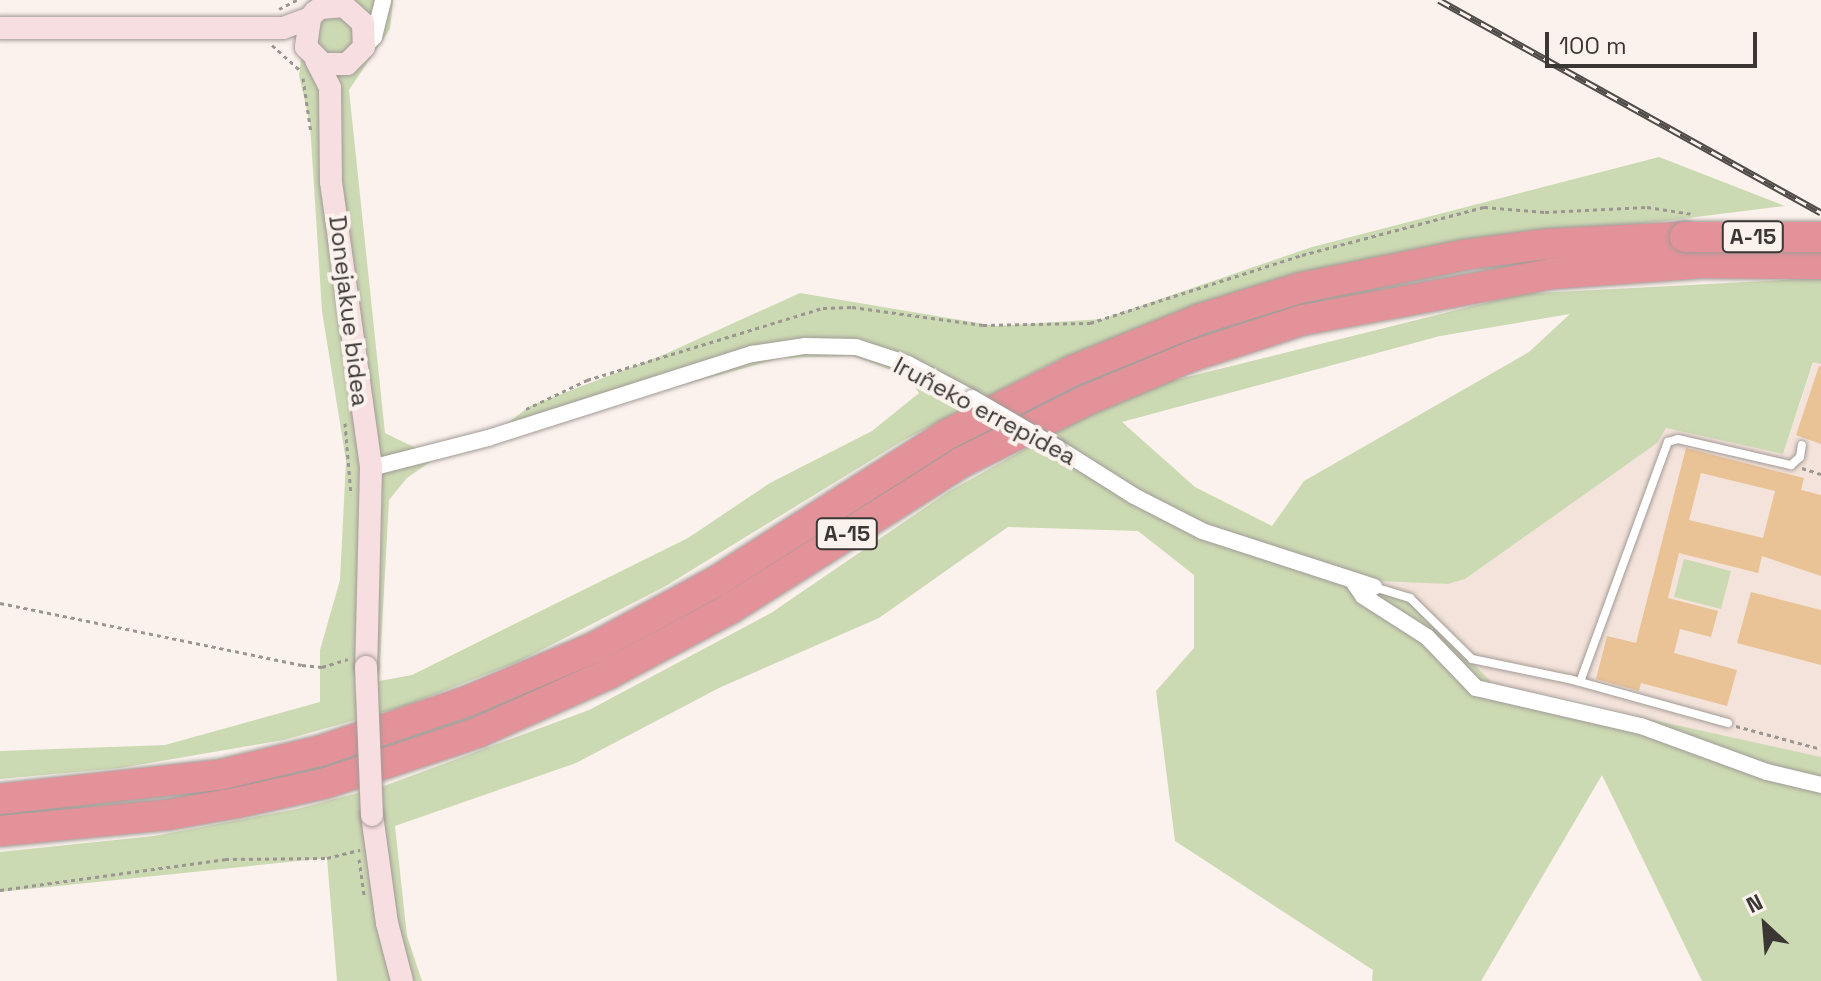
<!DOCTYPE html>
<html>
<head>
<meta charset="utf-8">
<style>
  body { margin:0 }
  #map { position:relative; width:1821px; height:981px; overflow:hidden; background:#fbf2ed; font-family:"Space Grotesk",sans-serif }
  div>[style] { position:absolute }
  .built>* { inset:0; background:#f3e3da }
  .green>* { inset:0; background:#ccdab3 }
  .building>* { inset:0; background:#e9c295 }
  .path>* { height:3px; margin-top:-1.5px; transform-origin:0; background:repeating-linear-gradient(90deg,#9c9692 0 4px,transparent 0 8px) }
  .roads { filter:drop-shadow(0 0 2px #a29a96) drop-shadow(0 0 2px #a29a96) }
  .lane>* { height:8px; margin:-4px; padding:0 4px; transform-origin:4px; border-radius:4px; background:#fff }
  .street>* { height:16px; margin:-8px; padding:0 8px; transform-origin:8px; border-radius:8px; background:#fff }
  .secondary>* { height:22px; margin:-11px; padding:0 11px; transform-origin:11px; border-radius:11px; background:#f7dee0 }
  .highway>* { height:30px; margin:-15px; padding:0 15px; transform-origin:15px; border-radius:15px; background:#e39299 }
  .rail>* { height:7px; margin-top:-3.5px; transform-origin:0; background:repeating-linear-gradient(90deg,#fbf2ed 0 12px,#4f4b49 0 24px); box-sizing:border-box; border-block:2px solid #4f4b49 }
  .bridges { filter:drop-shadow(0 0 2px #a29a96) drop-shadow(0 0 2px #a29a96) }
  .street-bridge>* { height:16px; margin:-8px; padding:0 8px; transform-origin:8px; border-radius:8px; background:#fff }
  .secondary-bridge>* { height:22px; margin:-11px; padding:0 11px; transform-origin:11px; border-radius:11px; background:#f7dee0 }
  .highway-bridge>* { height:30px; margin:-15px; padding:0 15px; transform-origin:15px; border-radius:15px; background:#e39299 }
  span { translate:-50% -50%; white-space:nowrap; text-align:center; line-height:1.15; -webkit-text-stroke:8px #fbf2ed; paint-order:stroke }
  .shield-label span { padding:2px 6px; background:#fbf2ed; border:2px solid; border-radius:6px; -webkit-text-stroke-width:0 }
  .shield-label { font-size:22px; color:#3a3735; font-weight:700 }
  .street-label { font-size:24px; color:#3a3735 }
  .north { position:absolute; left:1725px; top:885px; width:80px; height:80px; -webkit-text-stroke:6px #fbf2ed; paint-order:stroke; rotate:334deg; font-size:22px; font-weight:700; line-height:32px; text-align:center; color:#3a3735 }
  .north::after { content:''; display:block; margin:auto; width:28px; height:36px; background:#3a3735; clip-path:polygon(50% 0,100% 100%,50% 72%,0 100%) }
  .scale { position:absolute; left:1545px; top:32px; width:212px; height:36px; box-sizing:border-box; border:4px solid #3a3735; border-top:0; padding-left:10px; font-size:24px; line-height:28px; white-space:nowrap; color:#3a3735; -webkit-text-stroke:6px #fbf2ed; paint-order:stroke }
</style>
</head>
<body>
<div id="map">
  <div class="built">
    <i style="clip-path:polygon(1814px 361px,1821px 364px,1821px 766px,1580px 700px,1494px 685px,1373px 592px,1376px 579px,1448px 584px,1465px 579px,1656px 443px,1666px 427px,1783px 454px)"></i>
  </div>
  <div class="green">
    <i style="clip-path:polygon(309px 0,393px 0,390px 29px,349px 90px,385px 433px,424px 452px,456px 444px,407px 478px,389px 500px,379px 681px,412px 675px,688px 538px,770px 483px,872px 431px,919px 393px,905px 375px,853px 356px,781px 358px,488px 438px,530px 406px,663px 355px,800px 293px,996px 326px,1102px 319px,1312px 247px,1659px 157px,1785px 206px,1432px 250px,1221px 299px,1057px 361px,904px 440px,664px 587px,518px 662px,405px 706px,284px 740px,120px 768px,0 779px,0 751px,165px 745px,320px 702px,320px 650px,340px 580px,346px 461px,322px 311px,310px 124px,299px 75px)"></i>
    <i style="clip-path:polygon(evenodd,1821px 278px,1821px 364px,1813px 362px,1783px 454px,1666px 428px,1657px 443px,1465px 579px,1448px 584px,1356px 580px,1410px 598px,1494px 685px,1821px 757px,1821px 981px,1702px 981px,1602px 775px,1481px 981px,1372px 981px,1373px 970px,1175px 841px,1156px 691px,1194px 648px,1194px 575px,1138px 531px,1008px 527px,879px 618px,721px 687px,576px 763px,395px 826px,407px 936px,422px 981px,337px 981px,327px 858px,0 892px,0 852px,154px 836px,297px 809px,384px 786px,589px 710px,771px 613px,948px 492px,1070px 424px,1163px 383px,1521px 294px,1821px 278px,1570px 314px,1529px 352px,1304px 481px,1272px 526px,1195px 487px,1122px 422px,1440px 336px,1570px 314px)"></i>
    <i style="clip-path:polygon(1684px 559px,1731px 571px,1721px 609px,1674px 597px)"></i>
  </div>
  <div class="building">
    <i style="clip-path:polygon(1819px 366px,1821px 366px,1821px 444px,1796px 435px)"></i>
    <i style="clip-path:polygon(evenodd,1686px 448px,1804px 478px,1801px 490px,1821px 495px,1821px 576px,1762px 556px,1758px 573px,1679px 553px,1668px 598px,1718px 611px,1711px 637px,1680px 629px,1674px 653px,1737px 670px,1727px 706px,1641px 683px,1639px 691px,1596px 679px,1607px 636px,1636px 643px,1686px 448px,1701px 473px,1775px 491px,1763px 538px,1689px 520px,1701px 473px)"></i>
    <i style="clip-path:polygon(1751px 592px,1821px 610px,1821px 665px,1737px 643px)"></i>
  </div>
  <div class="path">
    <i style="left:279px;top:9px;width:20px;rotate:-27deg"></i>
    <i style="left:272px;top:45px;width:39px;rotate:42deg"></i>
    <i style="left:303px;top:78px;width:56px;rotate:81.7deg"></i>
    <i style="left:526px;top:409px;width:68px;rotate:-25.4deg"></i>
    <i style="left:587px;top:380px;width:247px;rotate:-17deg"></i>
    <i style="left:823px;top:308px;width:29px;rotate:-2deg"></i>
    <i style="left:852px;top:307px;width:132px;rotate:7.8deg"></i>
    <i style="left:983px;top:325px;width:107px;rotate:-1.1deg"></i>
    <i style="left:1090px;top:323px;width:223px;rotate:-17.8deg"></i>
    <i style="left:1302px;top:255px;width:188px;rotate:-14.8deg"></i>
    <i style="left:1484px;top:207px;width:61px;rotate:4.7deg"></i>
    <i style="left:1545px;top:212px;width:102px;rotate:-2.8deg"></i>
    <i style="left:1647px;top:207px;width:47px;rotate:8.7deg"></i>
    <i style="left:345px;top:423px;width:72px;rotate:85.2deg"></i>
    <i style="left:1802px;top:468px;width:20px;rotate:18deg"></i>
    <i style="left:0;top:603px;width:308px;rotate:11.6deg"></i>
    <i style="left:302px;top:665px;width:20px;rotate:6deg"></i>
    <i style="left:322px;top:667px;width:27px;rotate:-17deg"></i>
    <i style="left:1736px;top:726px;width:88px;rotate:15.1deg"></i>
    <i style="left:359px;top:859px;width:36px;rotate:82deg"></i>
    <i style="left:0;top:890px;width:227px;rotate:-7.8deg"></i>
    <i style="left:225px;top:859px;width:102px;rotate:-0.6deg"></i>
    <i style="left:327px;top:858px;width:34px;rotate:-14deg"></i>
  </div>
  <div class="roads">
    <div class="lane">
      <i style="left:1374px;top:587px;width:38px;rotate:17deg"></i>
      <i style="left:1410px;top:598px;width:87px;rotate:44.5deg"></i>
      <i style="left:1472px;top:659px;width:99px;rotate:11.7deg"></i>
      <i style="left:1569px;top:679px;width:165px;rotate:15.5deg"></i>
      <i style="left:1580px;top:682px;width:256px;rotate:-69.9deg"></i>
      <i style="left:1668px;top:442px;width:10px;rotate:-17deg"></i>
      <i style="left:1678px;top:439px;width:116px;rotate:13deg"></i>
      <i style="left:1791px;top:465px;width:12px;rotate:-42deg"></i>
      <i style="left:1800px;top:457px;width:12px;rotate:-81deg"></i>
    </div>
    <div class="street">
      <i style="left:364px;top:47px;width:14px;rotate:-45deg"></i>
      <i style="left:374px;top:37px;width:38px;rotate:-76deg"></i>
      <i style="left:1058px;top:448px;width:90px;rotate:32.3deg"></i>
      <i style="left:1134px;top:496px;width:76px;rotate:27.2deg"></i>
      <i style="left:1202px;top:531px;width:181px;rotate:18deg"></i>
      <i style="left:371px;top:468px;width:121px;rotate:-14.4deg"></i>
      <i style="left:488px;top:438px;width:277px;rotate:-17.7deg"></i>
      <i style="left:752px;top:354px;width:54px;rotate:-8.6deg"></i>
      <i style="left:805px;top:346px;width:51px;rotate:1.1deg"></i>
      <i style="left:856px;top:347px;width:55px;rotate:18.1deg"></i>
      <i style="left:908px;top:364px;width:72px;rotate:28deg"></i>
      <i style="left:1352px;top:580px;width:19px;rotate:55deg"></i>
      <i style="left:1363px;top:596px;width:76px;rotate:32.6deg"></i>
      <i style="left:1427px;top:637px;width:71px;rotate:46.1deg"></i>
      <i style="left:1476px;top:688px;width:169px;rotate:13deg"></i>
      <i style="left:1641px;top:726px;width:134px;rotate:20.1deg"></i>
      <i style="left:1767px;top:772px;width:56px;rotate:13.5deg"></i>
    </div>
    <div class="secondary">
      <i style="left:321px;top:8px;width:23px;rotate:-5deg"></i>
      <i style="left:344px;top:6px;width:25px;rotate:42deg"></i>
      <i style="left:363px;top:23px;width:24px;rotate:88deg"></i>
      <i style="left:364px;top:47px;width:24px;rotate:135deg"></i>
      <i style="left:347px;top:64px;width:24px;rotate:180deg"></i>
      <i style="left:323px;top:64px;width:24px;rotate:-135deg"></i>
      <i style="left:306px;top:47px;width:29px;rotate:-82deg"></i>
      <i style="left:310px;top:18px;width:8px;rotate:-50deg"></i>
      <i style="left:315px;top:12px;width:20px;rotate:-37deg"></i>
      <i style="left:0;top:28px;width:283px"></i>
      <i style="left:283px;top:28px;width:29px;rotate:-20deg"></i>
      <i style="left:316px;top:60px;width:31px;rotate:63deg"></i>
      <i style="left:330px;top:88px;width:94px;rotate:89.4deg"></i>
      <i style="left:331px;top:182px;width:289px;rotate:82deg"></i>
      <i style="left:371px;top:468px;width:199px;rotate:91.4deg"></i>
      <i style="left:372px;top:815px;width:109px;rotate:82.1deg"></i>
      <i style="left:387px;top:923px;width:60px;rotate:75.5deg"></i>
    </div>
    <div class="highway">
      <i style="left:0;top:799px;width:220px;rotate:-6.3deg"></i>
      <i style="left:219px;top:775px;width:104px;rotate:-13.4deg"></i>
      <i style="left:320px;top:751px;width:156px;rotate:-18.7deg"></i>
      <i style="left:468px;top:701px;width:138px;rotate:-23deg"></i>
      <i style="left:595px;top:647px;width:139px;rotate:-28.4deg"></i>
      <i style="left:717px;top:581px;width:272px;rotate:-32.5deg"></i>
      <i style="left:946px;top:435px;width:141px;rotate:-26.9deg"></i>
      <i style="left:1072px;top:371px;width:138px;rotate:-22.1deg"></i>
      <i style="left:1200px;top:319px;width:105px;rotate:-17.2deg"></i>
      <i style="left:1300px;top:288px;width:166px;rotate:-11.4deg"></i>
      <i style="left:1463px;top:255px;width:85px;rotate:-7.5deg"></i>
      <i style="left:1547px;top:244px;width:138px;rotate:-2.9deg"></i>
      <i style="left:0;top:831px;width:168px;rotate:-5.5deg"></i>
      <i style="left:167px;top:815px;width:70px;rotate:-9.9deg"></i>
      <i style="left:236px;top:803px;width:92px;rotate:-12.5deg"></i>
      <i style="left:326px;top:783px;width:161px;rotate:-18.4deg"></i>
      <i style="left:479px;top:732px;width:144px;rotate:-24.2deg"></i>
      <i style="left:610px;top:673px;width:137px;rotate:-28.2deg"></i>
      <i style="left:731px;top:608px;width:273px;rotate:-32.3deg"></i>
      <i style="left:962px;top:462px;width:140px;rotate:-26.4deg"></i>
      <i style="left:1087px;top:400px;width:114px;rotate:-22.7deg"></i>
      <i style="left:1192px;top:356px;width:117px;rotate:-18deg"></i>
      <i style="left:1303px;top:320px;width:251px;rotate:-10.5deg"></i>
      <i style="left:1550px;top:274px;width:152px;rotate:-4.1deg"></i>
      <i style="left:1702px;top:263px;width:119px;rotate:0.5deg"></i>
    </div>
  </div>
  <div class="rail">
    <i style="left:1439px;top:0;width:437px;rotate:29.1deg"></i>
  </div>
  <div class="bridges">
    <div class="street-bridge">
      <i style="left:972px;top:398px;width:99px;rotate:30.2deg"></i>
    </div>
    <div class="secondary-bridge">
      <i style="left:366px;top:667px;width:148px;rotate:87.7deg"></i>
    </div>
    <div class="highway-bridge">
      <i style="left:1685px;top:237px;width:136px"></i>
    </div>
  </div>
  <div class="shield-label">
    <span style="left:1753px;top:237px">A-15</span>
    <span style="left:847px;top:534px">A-15</span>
  </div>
  <div class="street-label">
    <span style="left:349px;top:311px;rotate:83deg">Donejakue bidea</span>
    <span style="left:985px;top:411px;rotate:28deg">Iruñeko errepidea</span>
  </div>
  <div class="north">N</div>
  <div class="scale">100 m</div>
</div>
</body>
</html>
